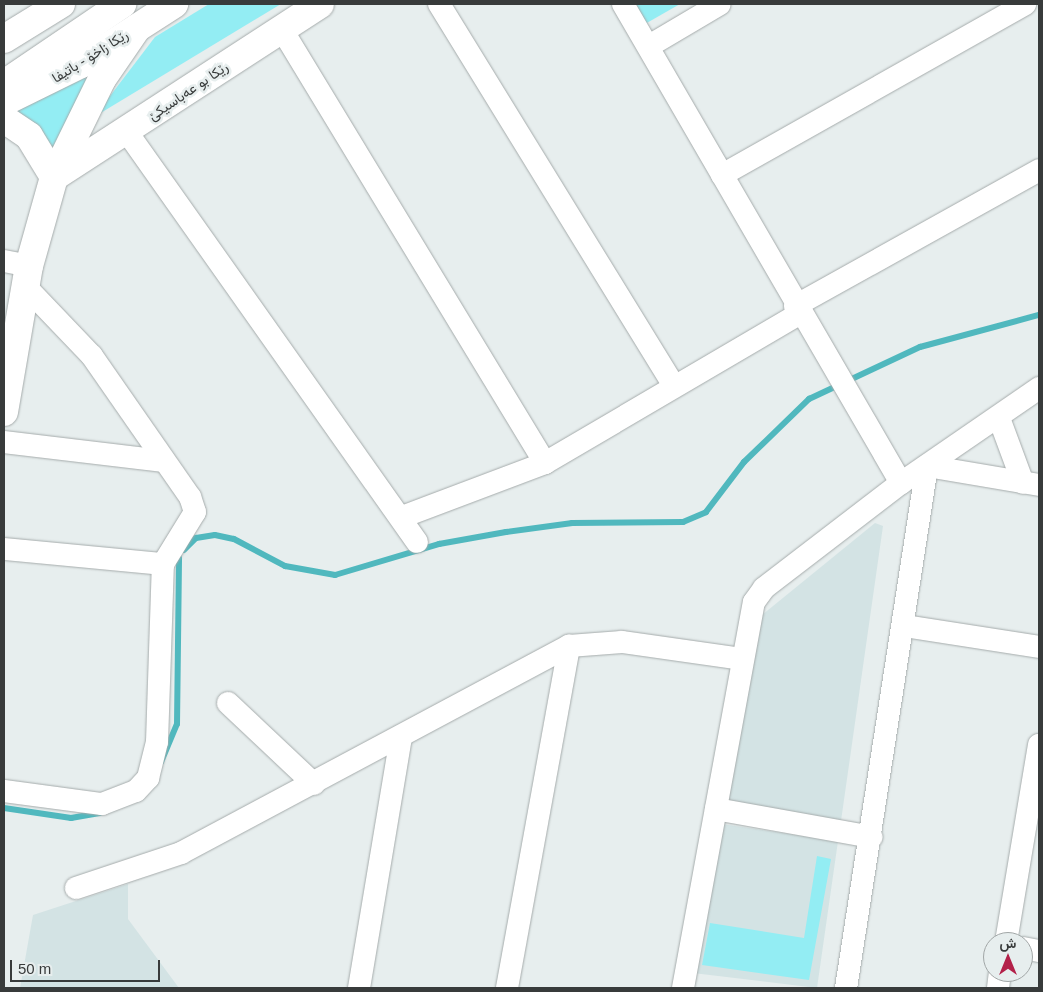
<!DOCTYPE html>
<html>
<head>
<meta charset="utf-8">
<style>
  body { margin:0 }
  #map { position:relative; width:1043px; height:992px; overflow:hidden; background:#e7eeee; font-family:Helvetica,Vazirmatn,sans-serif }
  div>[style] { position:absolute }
  .built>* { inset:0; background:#d3e3e4 }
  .green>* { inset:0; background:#93edf3 }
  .stream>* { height:6px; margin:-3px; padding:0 3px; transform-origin:3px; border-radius:3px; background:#50b8be }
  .roads { filter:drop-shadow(0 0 1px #a5abab) drop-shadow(0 0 1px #a5abab) }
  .street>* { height:22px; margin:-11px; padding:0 11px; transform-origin:11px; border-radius:11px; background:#fff }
  .secondary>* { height:28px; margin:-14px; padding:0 14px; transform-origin:14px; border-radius:14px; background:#fff }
  .primary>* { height:28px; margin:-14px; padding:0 14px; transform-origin:14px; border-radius:14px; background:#fff }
  .highway>* { height:28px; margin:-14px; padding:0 14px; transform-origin:14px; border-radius:14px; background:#fff }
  span { translate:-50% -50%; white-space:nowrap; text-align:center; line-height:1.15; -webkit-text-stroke:5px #e7eeee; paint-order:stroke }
  .street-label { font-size:14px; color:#383b3b }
  .frame { position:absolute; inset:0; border:5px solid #383b3b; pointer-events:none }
  .north { position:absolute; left:983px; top:932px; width:50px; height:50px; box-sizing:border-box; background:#e7eeee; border:1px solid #a1a6a6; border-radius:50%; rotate:0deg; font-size:14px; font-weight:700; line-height:20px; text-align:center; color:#383b3b }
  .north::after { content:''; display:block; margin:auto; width:18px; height:22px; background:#b32149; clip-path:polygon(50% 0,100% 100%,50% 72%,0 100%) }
  .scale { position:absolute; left:10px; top:960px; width:150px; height:22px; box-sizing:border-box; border:2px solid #383b3b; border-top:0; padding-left:6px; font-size:15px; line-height:18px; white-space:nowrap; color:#383b3b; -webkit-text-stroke:4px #e7eeee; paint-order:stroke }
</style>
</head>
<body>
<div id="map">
  <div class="built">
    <i style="clip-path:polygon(875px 523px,883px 526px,841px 821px,724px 800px,751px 624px)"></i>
    <i style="clip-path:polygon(715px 823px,838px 841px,817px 988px,693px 973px)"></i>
    <i style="clip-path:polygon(128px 884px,128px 919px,179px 988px,20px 988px,33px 915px)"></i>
  </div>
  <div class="green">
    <i style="clip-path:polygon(209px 4px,281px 4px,94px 117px,155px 37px)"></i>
    <i style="clip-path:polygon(633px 4px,680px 4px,645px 24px)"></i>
    <i style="clip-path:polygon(92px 68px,53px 154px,42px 130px,7px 111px)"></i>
    <i style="clip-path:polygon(817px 856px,831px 859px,809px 980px,702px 965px,710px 923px,804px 938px)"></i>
  </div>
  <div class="stream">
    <i style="left:184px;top:550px;width:17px;rotate:-45deg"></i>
    <i style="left:196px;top:538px;width:19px;rotate:-9deg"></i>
    <i style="left:215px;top:535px;width:19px;rotate:12deg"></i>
    <i style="left:234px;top:539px;width:58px;rotate:27.9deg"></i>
    <i style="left:285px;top:566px;width:51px;rotate:10.2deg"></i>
    <i style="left:335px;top:575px;width:109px;rotate:-16.6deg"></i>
    <i style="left:439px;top:544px;width:68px;rotate:-10.2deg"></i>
    <i style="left:506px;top:532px;width:67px;rotate:-7.8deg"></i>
    <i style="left:572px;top:523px;width:111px;rotate:-0.5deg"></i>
    <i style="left:683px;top:522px;width:25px;rotate:-23deg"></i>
    <i style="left:706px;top:512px;width:63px;rotate:-52.8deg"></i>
    <i style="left:744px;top:462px;width:91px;rotate:-44.1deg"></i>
    <i style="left:809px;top:399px;width:123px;rotate:-25.1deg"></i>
    <i style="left:920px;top:347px;width:123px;rotate:-15.1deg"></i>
    <i style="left:161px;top:762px;width:41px;rotate:-67.2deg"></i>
    <i style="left:177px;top:724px;width:166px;rotate:-89.3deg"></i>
    <i style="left:4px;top:808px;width:68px;rotate:8.5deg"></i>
    <i style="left:71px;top:818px;width:29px;rotate:-10deg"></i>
  </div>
  <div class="roads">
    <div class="street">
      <i style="left:439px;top:4px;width:448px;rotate:58.4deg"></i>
      <i style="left:623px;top:4px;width:554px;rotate:59.87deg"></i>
      <i style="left:281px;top:28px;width:509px;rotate:58.75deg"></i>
      <i style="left:649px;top:46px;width:82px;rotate:-30.6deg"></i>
      <i style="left:127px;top:132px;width:502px;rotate:54.73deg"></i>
      <i style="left:722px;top:175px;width:348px;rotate:-29.4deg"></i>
      <i style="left:4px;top:261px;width:25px;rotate:11deg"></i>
      <i style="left:795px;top:306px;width:279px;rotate:-29.1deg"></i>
      <i style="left:999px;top:418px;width:69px;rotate:69.7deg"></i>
      <i style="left:4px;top:442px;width:161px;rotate:6.8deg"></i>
      <i style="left:927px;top:466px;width:114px;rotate:9.6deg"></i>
      <i style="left:402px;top:517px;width:153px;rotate:-20.7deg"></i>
      <i style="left:545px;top:463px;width:294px;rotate:-30.4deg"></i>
      <i style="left:4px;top:549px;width:160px;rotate:5.4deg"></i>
      <i style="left:905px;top:626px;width:136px;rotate:8.9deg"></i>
      <i style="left:228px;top:703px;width:118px;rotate:43.3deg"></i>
      <i style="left:4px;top:791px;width:99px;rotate:7.6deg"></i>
      <i style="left:102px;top:804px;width:36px;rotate:-21deg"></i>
      <i style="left:136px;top:791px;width:18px;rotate:-47deg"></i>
      <i style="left:148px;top:778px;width:37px;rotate:-76deg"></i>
      <i style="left:157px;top:742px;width:178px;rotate:-88.1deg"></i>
      <i style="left:163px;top:564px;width:61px;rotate:-58.4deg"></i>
      <i style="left:195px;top:512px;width:16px;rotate:-108deg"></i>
      <i style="left:190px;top:497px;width:172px;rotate:-124.8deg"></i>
      <i style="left:92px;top:356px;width:95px;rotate:-133.7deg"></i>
      <i style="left:716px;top:809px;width:158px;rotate:10.2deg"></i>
      <i style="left:76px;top:888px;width:111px;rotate:-18.4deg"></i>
      <i style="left:181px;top:853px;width:440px;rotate:-28.1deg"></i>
      <i style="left:569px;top:646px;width:53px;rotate:-4.3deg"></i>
      <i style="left:622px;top:642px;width:120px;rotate:8.1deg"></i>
      <i style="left:1006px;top:942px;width:200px;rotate:-80.5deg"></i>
      <i style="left:1023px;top:948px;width:16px;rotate:11deg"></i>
      <i style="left:359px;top:988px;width:255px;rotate:-80.5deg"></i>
      <i style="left:507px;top:988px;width:348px;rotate:-79.7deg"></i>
      <i style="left:683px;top:988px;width:392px;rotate:-79.6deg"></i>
      <i style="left:754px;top:602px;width:17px;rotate:-54deg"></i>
      <i style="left:764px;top:588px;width:173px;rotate:-37.5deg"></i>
      <i style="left:901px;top:483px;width:168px;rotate:-34.5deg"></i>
      <i style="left:846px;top:988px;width:528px;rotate:-81.18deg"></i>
      <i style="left:998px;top:988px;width:16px;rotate:-83deg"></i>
    </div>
    <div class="secondary">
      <i style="left:4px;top:119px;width:30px;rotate:34deg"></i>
      <i style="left:29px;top:136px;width:48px;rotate:58.6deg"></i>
      <i style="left:54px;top:177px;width:317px;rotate:-33deg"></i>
      <i style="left:4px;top:412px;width:148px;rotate:-80.3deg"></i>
      <i style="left:29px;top:266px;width:92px;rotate:-74.3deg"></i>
      <i style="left:54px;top:177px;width:109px;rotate:-63.9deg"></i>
      <i style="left:102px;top:79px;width:62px;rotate:-55.5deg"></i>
    </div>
    <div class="primary">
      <i style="left:4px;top:102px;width:86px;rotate:-26.3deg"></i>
      <i style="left:81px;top:64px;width:111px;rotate:-32.8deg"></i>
    </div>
    <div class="highway">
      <i style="left:4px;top:39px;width:67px;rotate:-31.6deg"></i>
      <i style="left:4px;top:84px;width:143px;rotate:-34.1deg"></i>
    </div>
  </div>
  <div class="street-label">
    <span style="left:90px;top:56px;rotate:-32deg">رێکا زاخۆ - باتیفا</span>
    <span style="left:188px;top:91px;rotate:-34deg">رێكا بو عه‌باسيكێ</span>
  </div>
  <div class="frame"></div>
  <div class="north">ش</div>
  <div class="scale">50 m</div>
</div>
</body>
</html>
